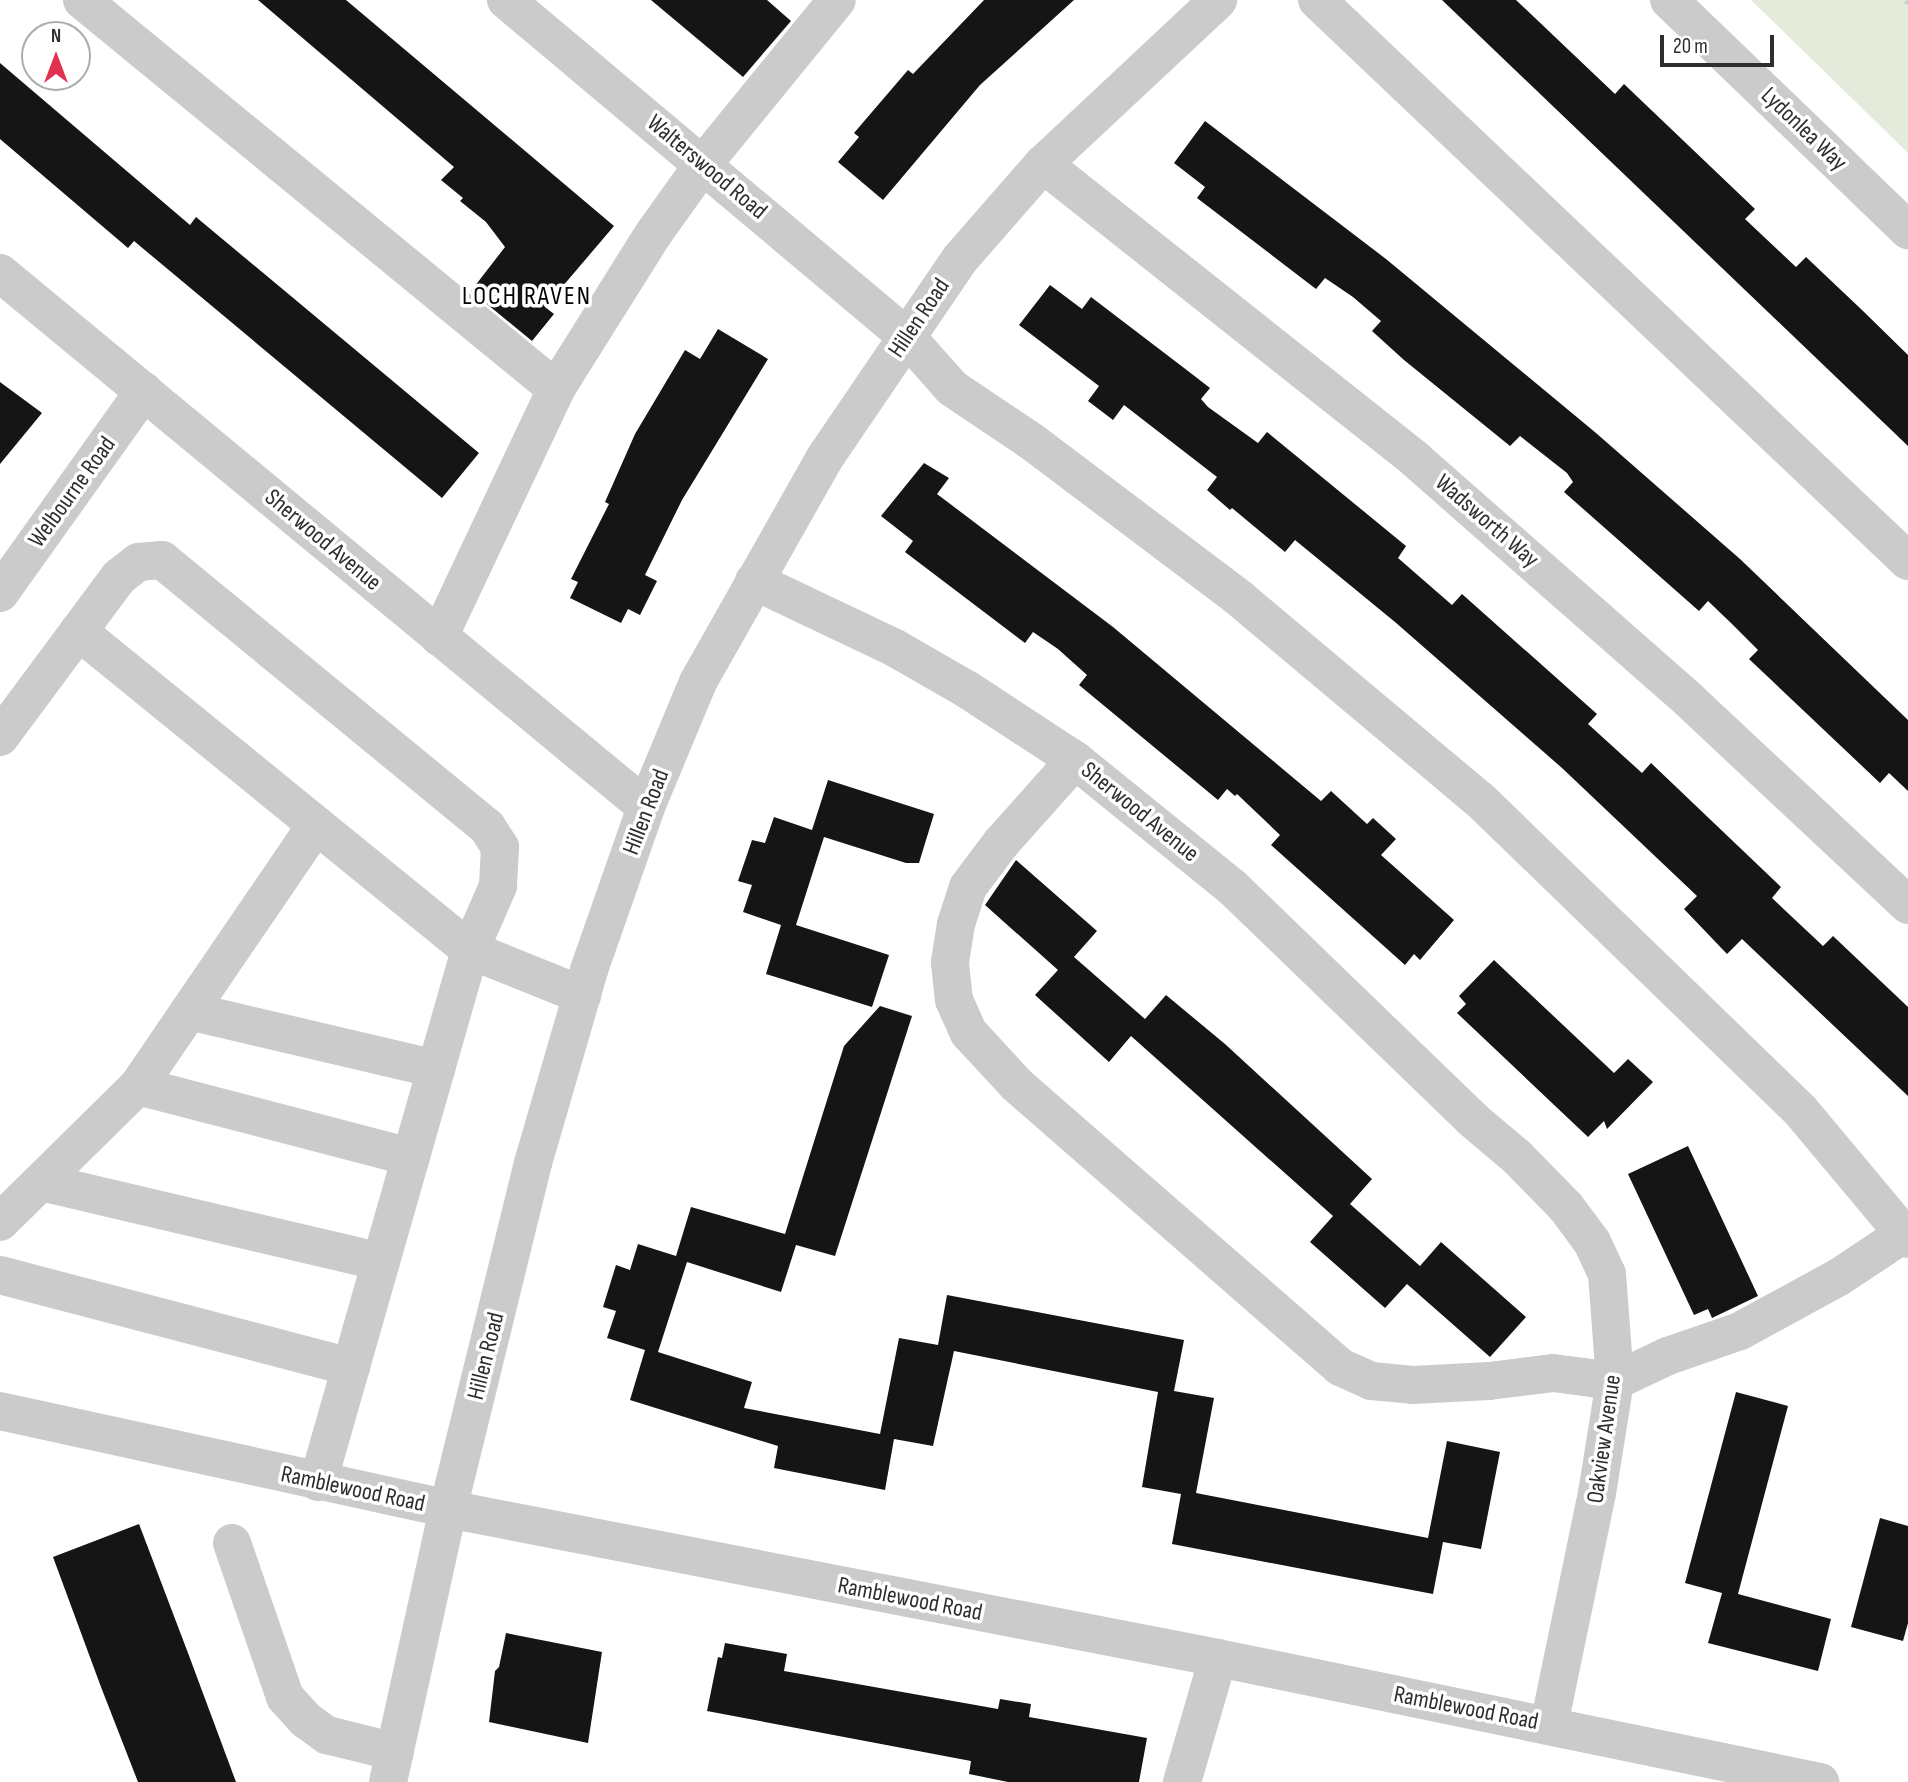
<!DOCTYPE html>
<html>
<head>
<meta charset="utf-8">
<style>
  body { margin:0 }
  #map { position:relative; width:1908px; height:1782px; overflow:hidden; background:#fff; font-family:"Sofia Sans Condensed",sans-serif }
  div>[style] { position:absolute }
  .green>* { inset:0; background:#e5ebdb }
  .building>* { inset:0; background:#151515 }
  .path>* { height:4.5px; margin-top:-2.25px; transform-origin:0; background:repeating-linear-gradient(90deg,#cbcbcb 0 3.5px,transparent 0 7px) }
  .minor>* { height:38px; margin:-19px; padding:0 19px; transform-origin:19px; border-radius:19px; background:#cbcbcb }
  span { translate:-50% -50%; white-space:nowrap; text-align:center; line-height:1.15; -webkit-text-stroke:7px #fff; paint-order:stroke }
  .street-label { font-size:24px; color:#2e2e2e }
  .neighbourhood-label { font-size:26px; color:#000; letter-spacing:2px }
  .north { position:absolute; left:21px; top:21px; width:70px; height:70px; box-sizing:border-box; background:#fff; border:2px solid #ababab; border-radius:50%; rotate:0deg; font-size:19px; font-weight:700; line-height:28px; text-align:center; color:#2e2e2e }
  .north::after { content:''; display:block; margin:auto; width:24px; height:32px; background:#e33151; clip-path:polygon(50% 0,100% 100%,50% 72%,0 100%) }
  .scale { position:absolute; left:1660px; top:35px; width:114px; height:32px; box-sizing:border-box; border:4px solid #2e2e2e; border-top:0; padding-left:9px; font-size:21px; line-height:24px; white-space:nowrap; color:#2e2e2e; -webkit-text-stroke:5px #fff; paint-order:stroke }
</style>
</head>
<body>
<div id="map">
  <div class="green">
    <i style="clip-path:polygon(1751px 0,1908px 0,1908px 153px)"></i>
  </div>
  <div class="building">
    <i style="clip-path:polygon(258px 0,346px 0,614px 226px,545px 307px,554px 314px,532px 341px,471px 291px,505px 247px,486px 222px,460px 201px,463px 198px,441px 180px,454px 167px)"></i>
    <i style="clip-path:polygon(651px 0,767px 0,791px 21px,743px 77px)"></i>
    <i style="clip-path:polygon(984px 0,1074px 0,980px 85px,883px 200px,838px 162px,859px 137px,854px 133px,908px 70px,913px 74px)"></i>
    <i style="clip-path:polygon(1442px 0,1516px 0,1615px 94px,1624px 84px,1755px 209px,1745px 219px,1796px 267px,1806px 257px,1862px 310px,1908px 355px,1908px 446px)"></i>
    <i style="clip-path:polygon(0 63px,190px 225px,196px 217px,479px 453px,442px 498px,134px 241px,128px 248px,0 139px)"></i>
    <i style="clip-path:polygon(1205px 121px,1386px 259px,1596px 433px,1740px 559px,1908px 720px,1908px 791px,1889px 773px,1880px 783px,1749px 659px,1758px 650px,1731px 623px,1708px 601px,1699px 611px,1564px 492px,1573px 482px,1567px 473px,1520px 436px,1510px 446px,1404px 360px,1372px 331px,1381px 321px,1353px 297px,1325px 278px,1316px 289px,1197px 198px,1205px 187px,1174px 163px)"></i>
    <i style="clip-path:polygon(1050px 285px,1082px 309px,1091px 297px,1188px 371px,1210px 388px,1201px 399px,1208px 407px,1258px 443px,1267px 432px,1406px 546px,1398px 558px,1452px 605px,1462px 594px,1597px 714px,1588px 724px,1642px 773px,1651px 763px,1781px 887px,1772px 898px,1823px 946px,1833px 936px,1908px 1007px,1908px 1096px,1742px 939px,1727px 954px,1684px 909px,1697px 896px,1562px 768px,1395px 622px,1295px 540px,1285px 552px,1232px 508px,1230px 510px,1207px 490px,1217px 477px,1124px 405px,1113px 420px,1088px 401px,1099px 386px,1019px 325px)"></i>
    <i style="clip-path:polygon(718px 329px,768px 359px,682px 500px,645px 575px,657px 581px,640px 615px,628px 609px,621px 623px,570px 598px,578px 582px,571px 579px,609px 504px,605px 502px,635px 434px,685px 350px,700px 359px)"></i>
    <i style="clip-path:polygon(0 382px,42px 413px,0 464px)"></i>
    <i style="clip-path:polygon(924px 463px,949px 478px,937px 494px,1113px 627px,1321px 801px,1331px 791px,1367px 824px,1373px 818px,1396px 839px,1381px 855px,1454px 920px,1420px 960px,1414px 954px,1405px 965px,1271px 845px,1280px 835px,1237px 794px,1235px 796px,1227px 789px,1218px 800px,1079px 685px,1087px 675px,1058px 649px,1033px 632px,1025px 643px,905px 552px,913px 541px,881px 516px)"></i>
    <i style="clip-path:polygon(828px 780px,934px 814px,919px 863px,906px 863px,824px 837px,796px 925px,889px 955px,872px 1007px,766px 974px,781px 925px,743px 912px,752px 885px,738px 881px,752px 840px,765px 843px,774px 817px,812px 830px)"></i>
    <i style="clip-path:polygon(1016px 860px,1097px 931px,1074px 957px,1145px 1019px,1166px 995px,1225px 1044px,1372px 1179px,1350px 1204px,1420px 1266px,1441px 1242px,1526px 1317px,1490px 1357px,1407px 1284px,1385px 1308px,1310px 1242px,1333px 1216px,1131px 1036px,1109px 1062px,1035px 995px,1058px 970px,985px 905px)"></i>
    <i style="clip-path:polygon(1494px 960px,1614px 1073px,1628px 1059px,1653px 1082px,1607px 1129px,1604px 1121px,1588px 1137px,1457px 1013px,1466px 1004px,1459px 996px)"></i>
    <i style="clip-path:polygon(880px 1006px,912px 1016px,835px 1256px,796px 1245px,781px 1292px,687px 1262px,658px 1352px,752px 1382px,744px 1408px,880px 1434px,899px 1338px,938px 1345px,947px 1295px,1184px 1340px,1174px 1391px,1214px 1398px,1196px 1493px,1428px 1538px,1447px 1441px,1500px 1452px,1481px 1549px,1443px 1542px,1433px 1594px,1172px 1544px,1181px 1494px,1142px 1487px,1158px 1392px,954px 1351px,933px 1446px,894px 1439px,885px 1490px,774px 1468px,778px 1446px,630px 1400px,645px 1350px,607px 1338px,616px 1311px,603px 1307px,616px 1265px,630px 1270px,638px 1244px,676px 1256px,691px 1207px,785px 1234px,844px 1046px)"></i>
    <i style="clip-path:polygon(1688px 1146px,1758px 1296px,1712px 1318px,1708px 1309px,1694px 1315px,1628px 1174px)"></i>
    <i style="clip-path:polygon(1736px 1392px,1788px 1406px,1738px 1594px,1831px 1619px,1818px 1671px,1708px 1643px,1722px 1593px,1685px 1583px)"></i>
    <i style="clip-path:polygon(1880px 1518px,1908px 1526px,1908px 1623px,1903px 1641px,1851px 1627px)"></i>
    <i style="clip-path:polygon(139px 1524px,188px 1653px,236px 1782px,138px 1782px,101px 1687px,53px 1557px)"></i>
    <i style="clip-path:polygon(506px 1633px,602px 1652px,588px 1743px,489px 1722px,495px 1671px,499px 1667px)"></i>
    <i style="clip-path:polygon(725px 1643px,787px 1654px,784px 1671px,998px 1709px,1000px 1699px,1031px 1704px,1029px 1717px,1147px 1738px,1139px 1782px,1008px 1782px,969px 1774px,971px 1761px,707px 1711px,718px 1657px,722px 1658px)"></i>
  </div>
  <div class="path">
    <i style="left:1907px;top:0;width:4px;rotate:76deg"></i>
  </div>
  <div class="minor">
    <i style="left:82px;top:0;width:613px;rotate:39.37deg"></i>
    <i style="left:506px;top:0;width:522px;rotate:40.03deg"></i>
    <i style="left:906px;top:336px;width:69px;rotate:48.5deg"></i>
    <i style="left:952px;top:388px;width:95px;rotate:33.9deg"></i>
    <i style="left:1031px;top:441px;width:261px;rotate:37deg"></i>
    <i style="left:1239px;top:598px;width:314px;rotate:40deg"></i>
    <i style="left:1480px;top:800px;width:446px;rotate:44.1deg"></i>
    <i style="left:1800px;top:1110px;width:168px;rotate:50.1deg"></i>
    <i style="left:1317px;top:0;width:815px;rotate:43.51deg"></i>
    <i style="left:1669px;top:0;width:332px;rotate:43.9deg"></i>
    <i style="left:1043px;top:164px;width:476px;rotate:38.4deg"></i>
    <i style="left:1416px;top:460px;width:363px;rotate:41.3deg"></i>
    <i style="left:1689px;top:700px;width:300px;rotate:43.1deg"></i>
    <i style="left:0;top:273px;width:838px;rotate:39.58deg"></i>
    <i style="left:754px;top:581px;width:156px;rotate:25.4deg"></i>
    <i style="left:895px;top:648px;width:84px;rotate:29.9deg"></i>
    <i style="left:968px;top:690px;width:128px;rotate:33.2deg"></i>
    <i style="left:1075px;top:760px;width:202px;rotate:39deg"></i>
    <i style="left:1232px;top:887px;width:334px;rotate:44deg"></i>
    <i style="left:1472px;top:1119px;width:59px;rotate:40.2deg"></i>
    <i style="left:1517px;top:1157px;width:70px;rotate:45.6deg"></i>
    <i style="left:1566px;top:1207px;width:44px;rotate:53.4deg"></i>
    <i style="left:1592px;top:1242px;width:35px;rotate:65deg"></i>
    <i style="left:1607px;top:1274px;width:107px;rotate:85.7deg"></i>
    <i style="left:1615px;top:1381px;width:113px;rotate:99.1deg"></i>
    <i style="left:1597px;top:1493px;width:236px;rotate:101.7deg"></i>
    <i style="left:0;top:593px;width:248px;rotate:-54.5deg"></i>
    <i style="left:439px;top:637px;width:274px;rotate:-64.7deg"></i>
    <i style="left:556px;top:389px;width:184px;rotate:-57.9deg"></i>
    <i style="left:654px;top:233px;width:86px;rotate:-54.5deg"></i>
    <i style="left:704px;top:163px;width:210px;rotate:-50.8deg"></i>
    <i style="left:0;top:737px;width:199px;rotate:-53.4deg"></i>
    <i style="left:119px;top:577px;width:24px;rotate:-38deg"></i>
    <i style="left:138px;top:562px;width:24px;rotate:-5deg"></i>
    <i style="left:162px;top:560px;width:421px;rotate:39.4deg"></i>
    <i style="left:487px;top:827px;width:24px;rotate:57deg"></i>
    <i style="left:500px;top:847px;width:39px;rotate:93deg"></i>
    <i style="left:498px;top:886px;width:70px;rotate:113.6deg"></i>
    <i style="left:470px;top:950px;width:505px;rotate:-140.86deg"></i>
    <i style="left:1075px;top:760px;width:111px;rotate:131.7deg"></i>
    <i style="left:1001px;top:843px;width:55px;rotate:126.9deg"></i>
    <i style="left:968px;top:887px;width:39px;rotate:108deg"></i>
    <i style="left:956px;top:924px;width:39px;rotate:99deg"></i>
    <i style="left:950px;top:963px;width:37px;rotate:84deg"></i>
    <i style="left:954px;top:1000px;width:36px;rotate:66deg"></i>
    <i style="left:969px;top:1033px;width:71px;rotate:47.3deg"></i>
    <i style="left:1017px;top:1085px;width:429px;rotate:41.1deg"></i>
    <i style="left:1340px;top:1367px;width:34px;rotate:24deg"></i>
    <i style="left:1371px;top:1381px;width:42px;rotate:5.4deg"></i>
    <i style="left:1413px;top:1385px;width:76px;rotate:-3deg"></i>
    <i style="left:1489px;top:1381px;width:64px;rotate:-7.1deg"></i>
    <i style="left:1553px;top:1373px;width:63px;rotate:7.4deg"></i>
    <i style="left:1615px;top:1381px;width:59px;rotate:-25.3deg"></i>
    <i style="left:1668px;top:1356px;width:76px;rotate:-19.1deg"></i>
    <i style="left:1740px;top:1331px;width:113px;rotate:-28.6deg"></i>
    <i style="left:1839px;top:1277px;width:78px;rotate:-33.5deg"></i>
    <i style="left:189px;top:1011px;width:254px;rotate:13.2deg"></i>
    <i style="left:138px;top:1086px;width:282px;rotate:14.6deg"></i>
    <i style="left:41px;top:1182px;width:349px;rotate:13.2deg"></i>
    <i style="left:0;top:1222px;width:194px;rotate:-44.6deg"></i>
    <i style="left:138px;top:1086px;width:316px;rotate:-55.7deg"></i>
    <i style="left:0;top:1275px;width:363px;rotate:14.7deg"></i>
    <i style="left:0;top:1411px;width:459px;rotate:12.3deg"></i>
    <i style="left:448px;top:1509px;width:784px;rotate:10.95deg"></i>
    <i style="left:1218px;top:1658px;width:615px;rotate:11.64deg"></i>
    <i style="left:318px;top:1482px;width:553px;rotate:-74.05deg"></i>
    <i style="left:470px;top:950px;width:121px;rotate:21.9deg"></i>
    <i style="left:232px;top:1543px;width:163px;rotate:71deg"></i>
    <i style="left:285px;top:1697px;width:31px;rotate:48deg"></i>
    <i style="left:306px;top:1720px;width:26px;rotate:36deg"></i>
    <i style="left:327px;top:1735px;width:70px;rotate:14deg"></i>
    <i style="left:388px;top:1782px;width:280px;rotate:-77.6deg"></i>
    <i style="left:448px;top:1509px;width:356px;rotate:-76.2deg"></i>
    <i style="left:533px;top:1163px;width:201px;rotate:-73.8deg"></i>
    <i style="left:589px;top:970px;width:173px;rotate:-70.7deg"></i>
    <i style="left:646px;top:807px;width:135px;rotate:-67.4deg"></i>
    <i style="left:698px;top:682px;width:256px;rotate:-60.5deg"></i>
    <i style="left:824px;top:459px;width:242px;rotate:-55.8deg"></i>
    <i style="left:960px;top:259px;width:126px;rotate:-48.9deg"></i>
    <i style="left:1043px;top:164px;width:240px;rotate:-43.1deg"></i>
    <i style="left:1182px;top:1782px;width:129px;rotate:-73.8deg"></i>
  </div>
  <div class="street-label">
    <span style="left:1804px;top:129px;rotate:44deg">Lydonlea Way</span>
    <span style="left:707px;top:167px;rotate:40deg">Walterswood Road</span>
    <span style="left:919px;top:318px;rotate:-56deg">Hillen Road</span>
    <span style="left:72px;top:492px;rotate:-54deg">Welbourne Road</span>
    <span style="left:1487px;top:521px;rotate:41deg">Wadsworth Way</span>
    <span style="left:323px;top:540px;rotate:40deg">Sherwood Avenue</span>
    <span style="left:646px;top:812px;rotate:-69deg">Hillen Road</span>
    <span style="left:1140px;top:812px;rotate:39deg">Sherwood Avenue</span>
    <span style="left:486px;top:1356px;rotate:-76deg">Hillen Road</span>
    <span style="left:1604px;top:1439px;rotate:-82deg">Oakview Avenue</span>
    <span style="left:353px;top:1489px;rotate:12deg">Ramblewood Road</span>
    <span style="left:910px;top:1599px;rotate:11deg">Ramblewood Road</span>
    <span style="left:1466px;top:1708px;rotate:11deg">Ramblewood Road</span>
  </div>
  <div class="neighbourhood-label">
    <span style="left:527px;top:297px">LOCH RAVEN</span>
  </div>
  <div class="north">N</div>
  <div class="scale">20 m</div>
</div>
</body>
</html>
